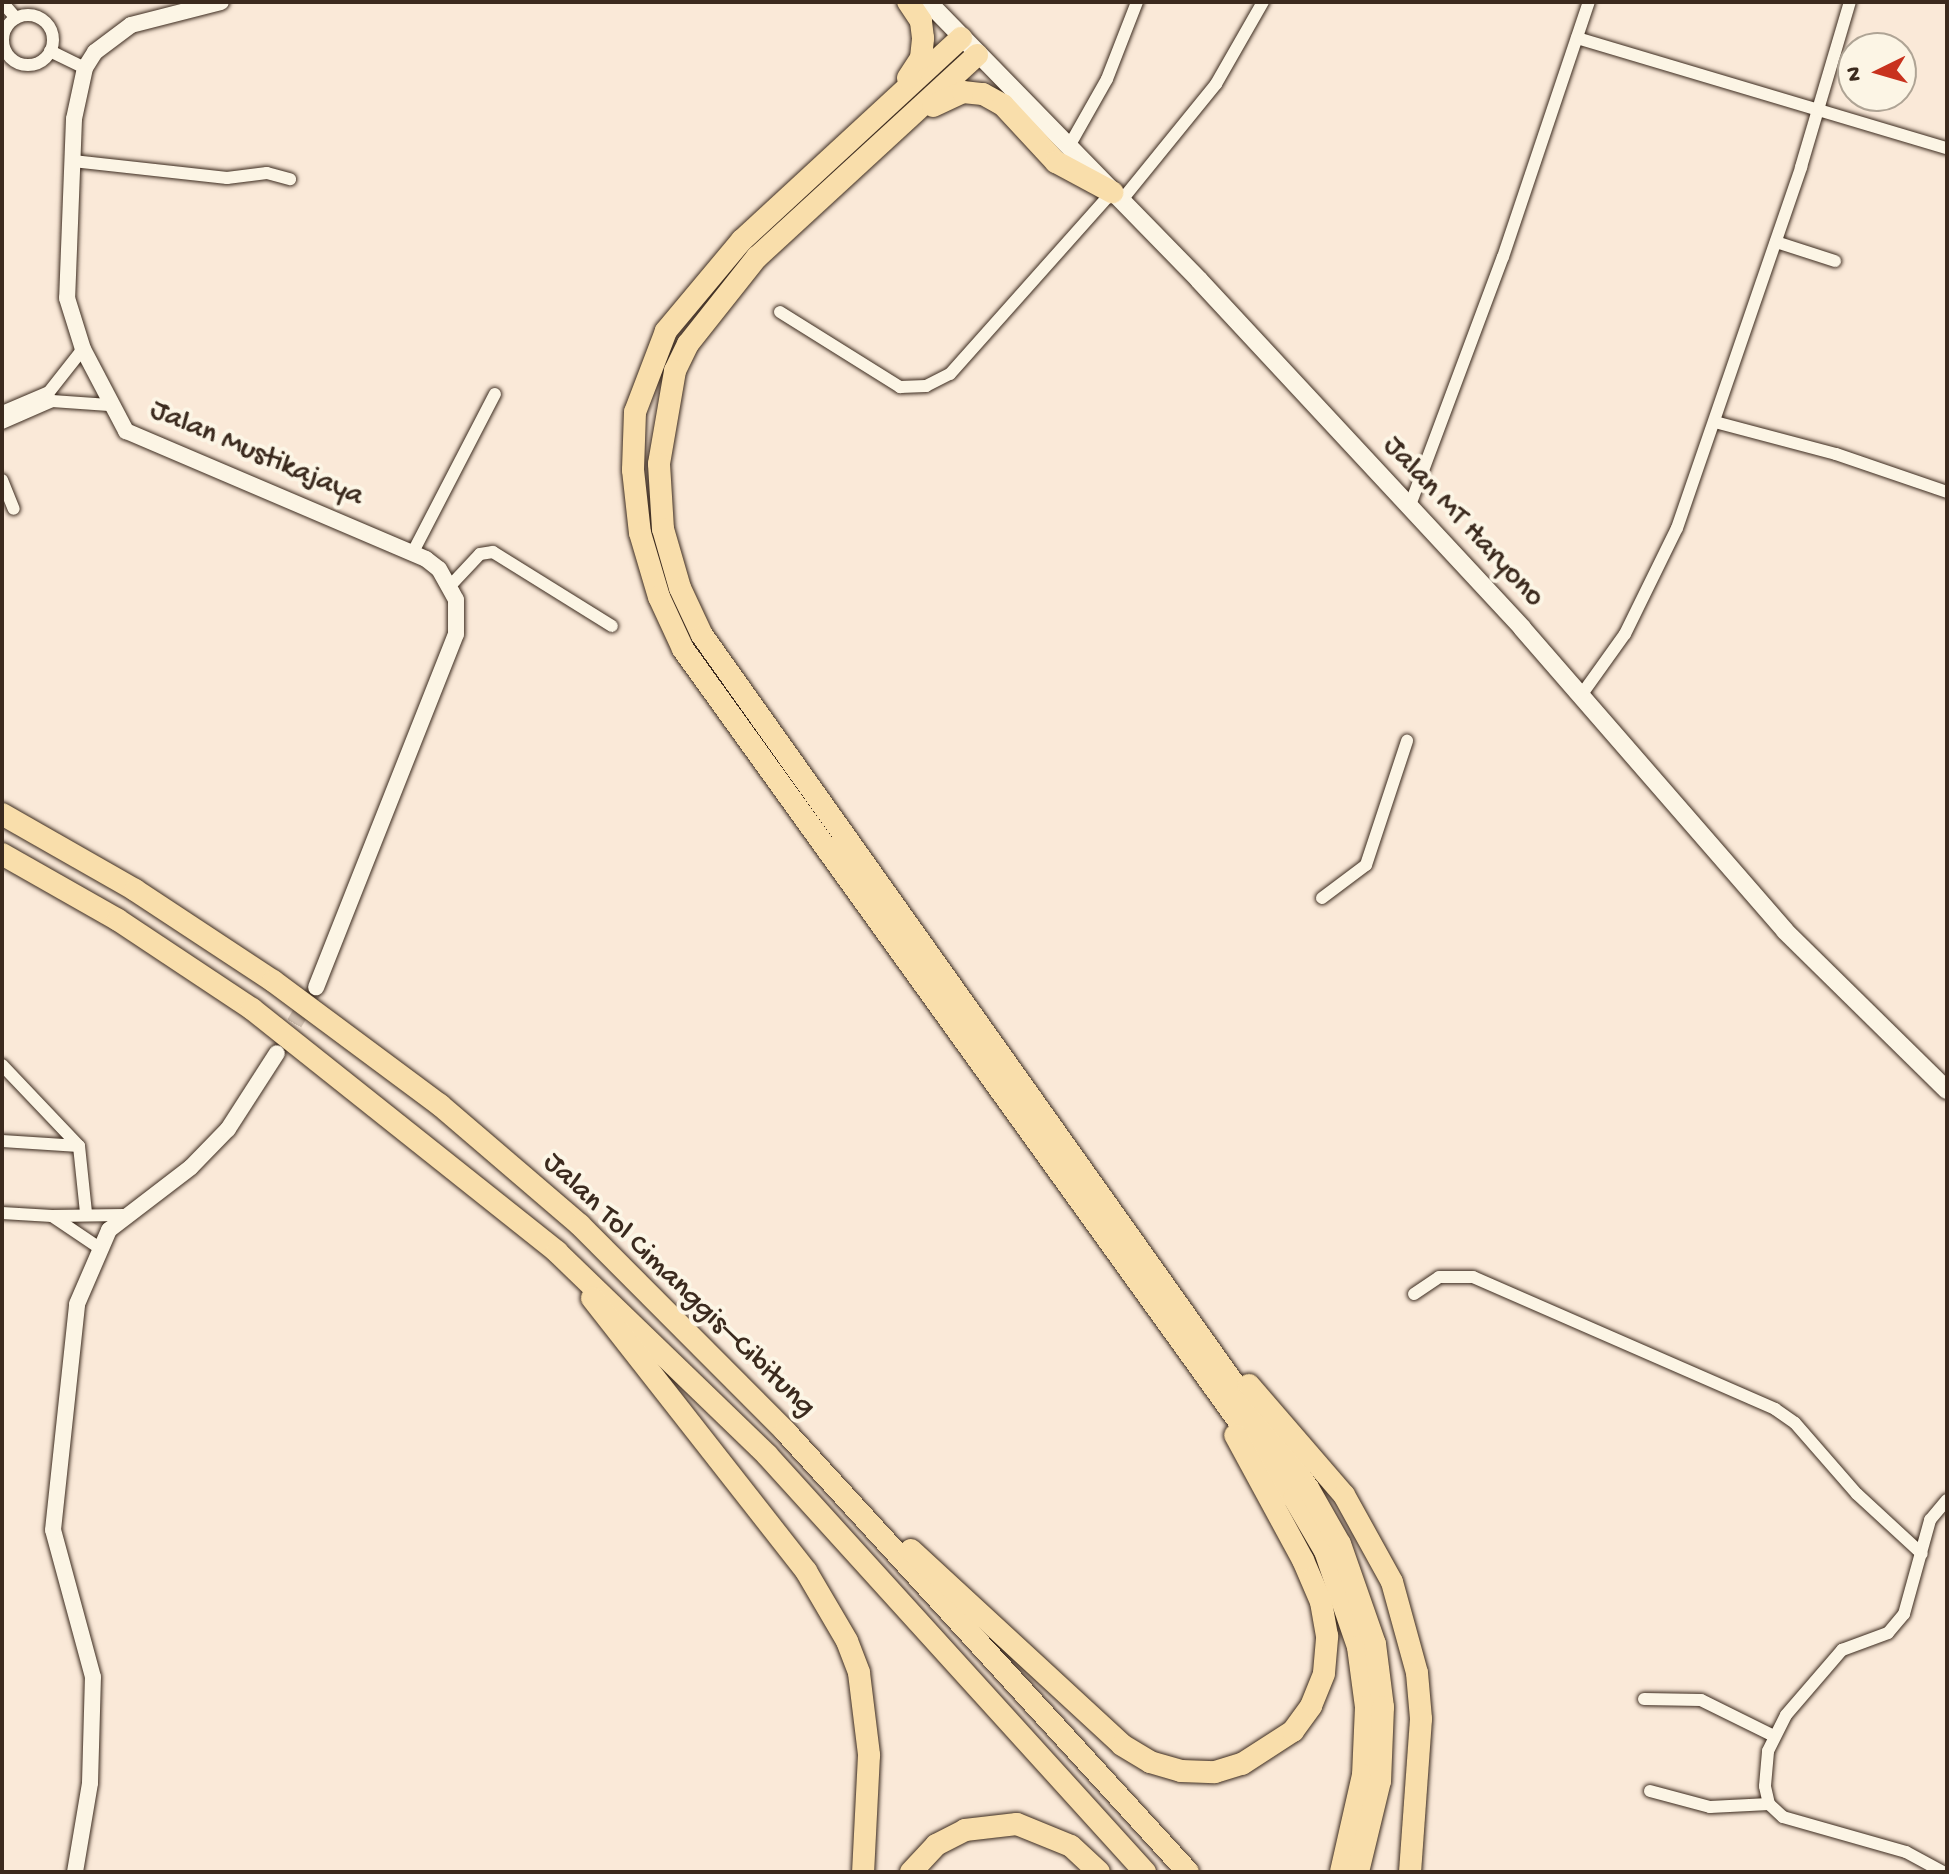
<!DOCTYPE html>
<html>
<head>
<meta charset="utf-8">
<style>
  body { margin:0 }
  #map { position:relative; width:1949px; height:1874px; overflow:hidden; background:#fae9d8; font-family:"Gochi Hand",sans-serif }
  div>[style] { position:absolute }
  .tertiary-tunnel>* { height:16px; margin-top:-8px; transform-origin:0; background:repeating-linear-gradient(90deg,#d4c3b3 0 16px,transparent 0 24px) }
  .roads { filter:drop-shadow(0 0 2px #3b2a1e) drop-shadow(0 0 2px #3b2a1e) }
  .minor>* { height:12px; margin:-6px; padding:0 6px; transform-origin:6px; border-radius:6px; background:#fcf5e5 }
  .minor>.ring { margin:-6px; padding:0; box-sizing:content-box; background:none; border:12px solid #fcf5e5; border-radius:50% }
  .tertiary>* { height:16px; margin:-8px; padding:0 8px; transform-origin:8px; border-radius:8px; background:#fcf5e5 }
  .secondary>* { height:18px; margin:-9px; padding:0 9px; transform-origin:9px; border-radius:9px; background:#fcf5e5 }
  .motorway>* { height:22px; margin:-11px; padding:0 11px; transform-origin:11px; border-radius:11px; background:#f9deab }
  span { translate:-50% -50%; white-space:nowrap; text-align:center; line-height:1.15; -webkit-text-stroke:8px #fcf5e5; paint-order:stroke }
  .street-label { font-size:30px; color:#3b2a1e }
  .frame { position:absolute; inset:0; border:4px solid #3b2a1e; pointer-events:none }
  .north { position:absolute; left:1837px; top:32px; width:80px; height:80px; box-sizing:border-box; background:#fcf5e5; border:2px solid #afa495; border-radius:50%; rotate:265deg; font-size:22px; font-weight:700; line-height:32px; text-align:center; color:#3b2a1e }
  .north::after { content:''; display:block; margin:auto; width:28px; height:36px; background:#c8321e; clip-path:polygon(50% 0,100% 100%,50% 72%,0 100%) }
</style>
</head>
<body>
<div id="map">
  <div class="tertiary-tunnel">
    <i style="left:282px;top:1044px;width:66px;rotate:-59.2deg"></i>
  </div>
  <div class="roads">
    <div class="minor">
      <i style="left:2px;top:2px;width:21px;rotate:49deg"></i>
      <i class="ring" style="left:3px;top:15px;width:38px;height:38px"></i>
      <i style="left:1577px;top:38px;width:386px;rotate:16.6deg"></i>
      <i style="left:50px;top:51px;width:39px;rotate:26deg"></i>
      <i style="left:1068px;top:148px;width:79px;rotate:-60.5deg"></i>
      <i style="left:1107px;top:79px;width:83px;rotate:-68.7deg"></i>
      <i style="left:73px;top:161px;width:155px;rotate:6.3deg"></i>
      <i style="left:227px;top:178px;width:40px;rotate:-7.1deg"></i>
      <i style="left:267px;top:173px;width:24px;rotate:15deg"></i>
      <i style="left:1121px;top:201px;width:151px;rotate:-50.9deg"></i>
      <i style="left:1216px;top:84px;width:95px;rotate:-60.2deg"></i>
      <i style="left:1776px;top:242px;width:62px;rotate:17.9deg"></i>
      <i style="left:780px;top:312px;width:142px;rotate:32deg"></i>
      <i style="left:900px;top:387px;width:26px;rotate:-2deg"></i>
      <i style="left:926px;top:386px;width:27px;rotate:-27deg"></i>
      <i style="left:950px;top:374px;width:244px;rotate:-48.3deg"></i>
      <i style="left:2px;top:412px;width:51px;rotate:-23.1deg"></i>
      <i style="left:49px;top:392px;width:55px;rotate:-51.7deg"></i>
      <i style="left:1715px;top:422px;width:125px;rotate:14.8deg"></i>
      <i style="left:1836px;top:454px;width:117px;rotate:18.9deg"></i>
      <i style="left:2px;top:423px;width:55px;rotate:-23.7deg"></i>
      <i style="left:52px;top:401px;width:57px;rotate:4deg"></i>
      <i style="left:2px;top:480px;width:31px;rotate:68deg"></i>
      <i style="left:1409px;top:508px;width:268px;rotate:-69.5deg"></i>
      <i style="left:1503px;top:257px;width:269px;rotate:-71.4deg"></i>
      <i style="left:413px;top:552px;width:178px;rotate:-62.6deg"></i>
      <i style="left:450px;top:586px;width:44px;rotate:-46.8deg"></i>
      <i style="left:480px;top:554px;width:13px;rotate:-9deg"></i>
      <i style="left:493px;top:552px;width:140px;rotate:31.9deg"></i>
      <i style="left:1582px;top:694px;width:74px;rotate:-54.4deg"></i>
      <i style="left:1625px;top:634px;width:118px;rotate:-63.9deg"></i>
      <i style="left:1677px;top:528px;width:382px;rotate:-71deg"></i>
      <i style="left:1801px;top:167px;width:172px;rotate:-73.5deg"></i>
      <i style="left:1322px;top:898px;width:55px;rotate:-36.9deg"></i>
      <i style="left:1366px;top:865px;width:131px;rotate:-71.7deg"></i>
      <i style="left:2px;top:1065px;width:112px;rotate:46.5deg"></i>
      <i style="left:2px;top:1141px;width:77px;rotate:3.7deg"></i>
      <i style="left:79px;top:1146px;width:67px;rotate:84deg"></i>
      <i style="left:2px;top:1213px;width:50px;rotate:3.4deg"></i>
      <i style="left:98px;top:1247px;width:55px;rotate:-146deg"></i>
      <i style="left:52px;top:1216px;width:72px;rotate:-0.8deg"></i>
      <i style="left:1414px;top:1294px;width:30px;rotate:-34deg"></i>
      <i style="left:1439px;top:1277px;width:34px"></i>
      <i style="left:1473px;top:1277px;width:330px;rotate:23.6deg"></i>
      <i style="left:1775px;top:1409px;width:24px;rotate:35deg"></i>
      <i style="left:1795px;top:1423px;width:94px;rotate:48.9deg"></i>
      <i style="left:1857px;top:1494px;width:88px;rotate:42.7deg"></i>
      <i style="left:1644px;top:1699px;width:57px;rotate:1deg"></i>
      <i style="left:1701px;top:1700px;width:81px;rotate:26.3deg"></i>
      <i style="left:1650px;top:1791px;width:62px;rotate:14.9deg"></i>
      <i style="left:1710px;top:1807px;width:59px;rotate:-2.9deg"></i>
      <i style="left:1943px;top:1872px;width:42px;rotate:-151.6deg"></i>
      <i style="left:1906px;top:1852px;width:128px;rotate:-164.1deg"></i>
      <i style="left:1783px;top:1817px;width:19px;rotate:-137deg"></i>
      <i style="left:1769px;top:1804px;width:18px;rotate:-103deg"></i>
      <i style="left:1765px;top:1786px;width:35px;rotate:-85deg"></i>
      <i style="left:1768px;top:1751px;width:40px;rotate:-63.4deg"></i>
      <i style="left:1786px;top:1715px;width:86px;rotate:-49.3deg"></i>
      <i style="left:1842px;top:1650px;width:49px;rotate:-20.3deg"></i>
      <i style="left:1888px;top:1633px;width:25px;rotate:-50deg"></i>
      <i style="left:1904px;top:1614px;width:98px;rotate:-74.5deg"></i>
      <i style="left:1930px;top:1520px;width:26px;rotate:-50deg"></i>
    </div>
    <div class="tertiary">
      <i style="left:221px;top:2px;width:93px;rotate:165.7deg"></i>
      <i style="left:131px;top:25px;width:45px;rotate:143.1deg"></i>
      <i style="left:95px;top:52px;width:19px;rotate:122deg"></i>
      <i style="left:85px;top:68px;width:52px;rotate:102.2deg"></i>
      <i style="left:74px;top:119px;width:179px;rotate:92.2deg"></i>
      <i style="left:67px;top:298px;width:53px;rotate:72.6deg"></i>
      <i style="left:83px;top:349px;width:93px;rotate:62.3deg"></i>
      <i style="left:126px;top:431px;width:326px;rotate:23.1deg"></i>
      <i style="left:426px;top:559px;width:16px;rotate:38deg"></i>
      <i style="left:439px;top:569px;width:35px;rotate:61deg"></i>
      <i style="left:456px;top:600px;width:34px;rotate:90deg"></i>
      <i style="left:456px;top:634px;width:380px;rotate:111.6deg"></i>
      <i style="left:75px;top:1872px;width:90px;rotate:-80.4deg"></i>
      <i style="left:90px;top:1783px;width:106px;rotate:-88.4deg"></i>
      <i style="left:93px;top:1677px;width:152px;rotate:-105.2deg"></i>
      <i style="left:53px;top:1530px;width:227px;rotate:-83.9deg"></i>
      <i style="left:77px;top:1304px;width:81px;rotate:-66.6deg"></i>
      <i style="left:109px;top:1230px;width:103px;rotate:-37.5deg"></i>
      <i style="left:191px;top:1167px;width:53px;rotate:-45.8deg"></i>
      <i style="left:228px;top:1129px;width:90px;rotate:-57.2deg"></i>
    </div>
    <div class="secondary">
      <i style="left:928px;top:2px;width:388px;rotate:45.7deg"></i>
      <i style="left:1199px;top:280px;width:475px;rotate:47.1deg"></i>
      <i style="left:1522px;top:628px;width:401px;rotate:49deg"></i>
      <i style="left:1785px;top:931px;width:227px;rotate:44.5deg"></i>
    </div>
    <div class="motorway">
      <i style="left:961px;top:38px;width:298px;rotate:137.3deg"></i>
      <i style="left:742px;top:240px;width:119px;rotate:129.9deg"></i>
      <i style="left:666px;top:331px;width:87px;rotate:110.9deg"></i>
      <i style="left:635px;top:412px;width:58px;rotate:92deg"></i>
      <i style="left:633px;top:470px;width:63px;rotate:83.7deg"></i>
      <i style="left:640px;top:533px;width:67px;rotate:73.5deg"></i>
      <i style="left:659px;top:597px;width:57px;rotate:65.2deg"></i>
      <i style="left:683px;top:649px;width:1046px;rotate:54.26deg"></i>
      <i style="left:1294px;top:1498px;width:61px;rotate:59.7deg"></i>
      <i style="left:1325px;top:1551px;width:102px;rotate:71deg"></i>
      <i style="left:1358px;top:1647px;width:61px;rotate:82.4deg"></i>
      <i style="left:1366px;top:1707px;width:68px;rotate:92.5deg"></i>
      <i style="left:1363px;top:1775px;width:99px;rotate:102.8deg"></i>
      <i style="left:977px;top:55px;width:299px;rotate:137.4deg"></i>
      <i style="left:757px;top:257px;width:111px;rotate:128.4deg"></i>
      <i style="left:688px;top:344px;width:30px;rotate:116deg"></i>
      <i style="left:675px;top:371px;width:94px;rotate:99.8deg"></i>
      <i style="left:659px;top:464px;width:65px;rotate:86.5deg"></i>
      <i style="left:663px;top:529px;width:61px;rotate:73.9deg"></i>
      <i style="left:680px;top:588px;width:52px;rotate:64.9deg"></i>
      <i style="left:702px;top:635px;width:1046px;rotate:54.61deg"></i>
      <i style="left:1308px;top:1488px;width:64px;rotate:60.3deg"></i>
      <i style="left:1340px;top:1544px;width:106px;rotate:70.7deg"></i>
      <i style="left:1375px;top:1644px;width:64px;rotate:82.8deg"></i>
      <i style="left:1383px;top:1707px;width:74px;rotate:92.3deg"></i>
      <i style="left:1380px;top:1781px;width:94px;rotate:103.6deg"></i>
      <i style="left:908px;top:78px;width:24px;rotate:-57deg"></i>
      <i style="left:921px;top:58px;width:20px;rotate:-84deg"></i>
      <i style="left:923px;top:38px;width:17px;rotate:-97deg"></i>
      <i style="left:921px;top:21px;width:23px;rotate:-124deg"></i>
      <i style="left:933px;top:106px;width:33px;rotate:-25deg"></i>
      <i style="left:963px;top:92px;width:20px;rotate:6deg"></i>
      <i style="left:983px;top:94px;width:23px;rotate:29deg"></i>
      <i style="left:1003px;top:105px;width:78px;rotate:47.1deg"></i>
      <i style="left:1056px;top:162px;width:64px;rotate:28.2deg"></i>
      <i style="left:2px;top:814px;width:153px;rotate:29.7deg"></i>
      <i style="left:135px;top:890px;width:165px;rotate:33.4deg"></i>
      <i style="left:273px;top:981px;width:208px;rotate:36.6deg"></i>
      <i style="left:440px;top:1105px;width:184px;rotate:40.6deg"></i>
      <i style="left:580px;top:1225px;width:291px;rotate:45.1deg"></i>
      <i style="left:785px;top:1431px;width:597px;rotate:47.58deg"></i>
      <i style="left:2px;top:854px;width:133px;rotate:29.6deg"></i>
      <i style="left:118px;top:920px;width:161px;rotate:33.6deg"></i>
      <i style="left:252px;top:1009px;width:390px;rotate:38.5deg"></i>
      <i style="left:557px;top:1252px;width:292px;rotate:44deg"></i>
      <i style="left:767px;top:1455px;width:563px;rotate:47.81deg"></i>
      <i style="left:592px;top:1298px;width:347px;rotate:51.9deg"></i>
      <i style="left:806px;top:1571px;width:81px;rotate:59.6deg"></i>
      <i style="left:847px;top:1641px;width:34px;rotate:69deg"></i>
      <i style="left:859px;top:1673px;width:83px;rotate:83deg"></i>
      <i style="left:869px;top:1755px;width:117px;rotate:92.9deg"></i>
      <i style="left:1249px;top:1385px;width:145px;rotate:49.2deg"></i>
      <i style="left:1344px;top:1495px;width:99px;rotate:61.1deg"></i>
      <i style="left:1392px;top:1582px;width:94px;rotate:74.6deg"></i>
      <i style="left:1417px;top:1673px;width:46px;rotate:85deg"></i>
      <i style="left:1421px;top:1719px;width:153px;rotate:94.1deg"></i>
      <i style="left:911px;top:1550px;width:287px;rotate:42.7deg"></i>
      <i style="left:1122px;top:1745px;width:33px;rotate:31deg"></i>
      <i style="left:1150px;top:1762px;width:32px;rotate:16deg"></i>
      <i style="left:1181px;top:1771px;width:34px;rotate:2deg"></i>
      <i style="left:1215px;top:1772px;width:28px;rotate:-17deg"></i>
      <i style="left:1242px;top:1764px;width:61px;rotate:-32.9deg"></i>
      <i style="left:1293px;top:1731px;width:31px;rotate:-54deg"></i>
      <i style="left:1311px;top:1706px;width:35px;rotate:-68deg"></i>
      <i style="left:1324px;top:1673px;width:37px;rotate:-85deg"></i>
      <i style="left:1327px;top:1636px;width:35px;rotate:-100deg"></i>
      <i style="left:1321px;top:1602px;width:46px;rotate:-113.2deg"></i>
      <i style="left:1303px;top:1560px;width:142px;rotate:-118.5deg"></i>
      <i style="left:911px;top:1872px;width:37px;rotate:-47deg"></i>
      <i style="left:936px;top:1845px;width:33px;rotate:-27deg"></i>
      <i style="left:965px;top:1830px;width:52px;rotate:-6.6deg"></i>
      <i style="left:1017px;top:1824px;width:58px;rotate:22.2deg"></i>
      <i style="left:1071px;top:1846px;width:38px;rotate:43deg"></i>
    </div>
  </div>
  <div class="street-label">
    <span style="left:256px;top:455px;rotate:23deg">Jalan Mustikajaya</span>
    <span style="left:1462px;top:523px;rotate:47deg">Jalan MT Haryono</span>
    <span style="left:678px;top:1286px;rotate:44deg">Jalan Tol Cimanggis–Cibitung</span>
  </div>
  <div class="frame"></div>
  <div class="north">N</div>
</div>
</body>
</html>
